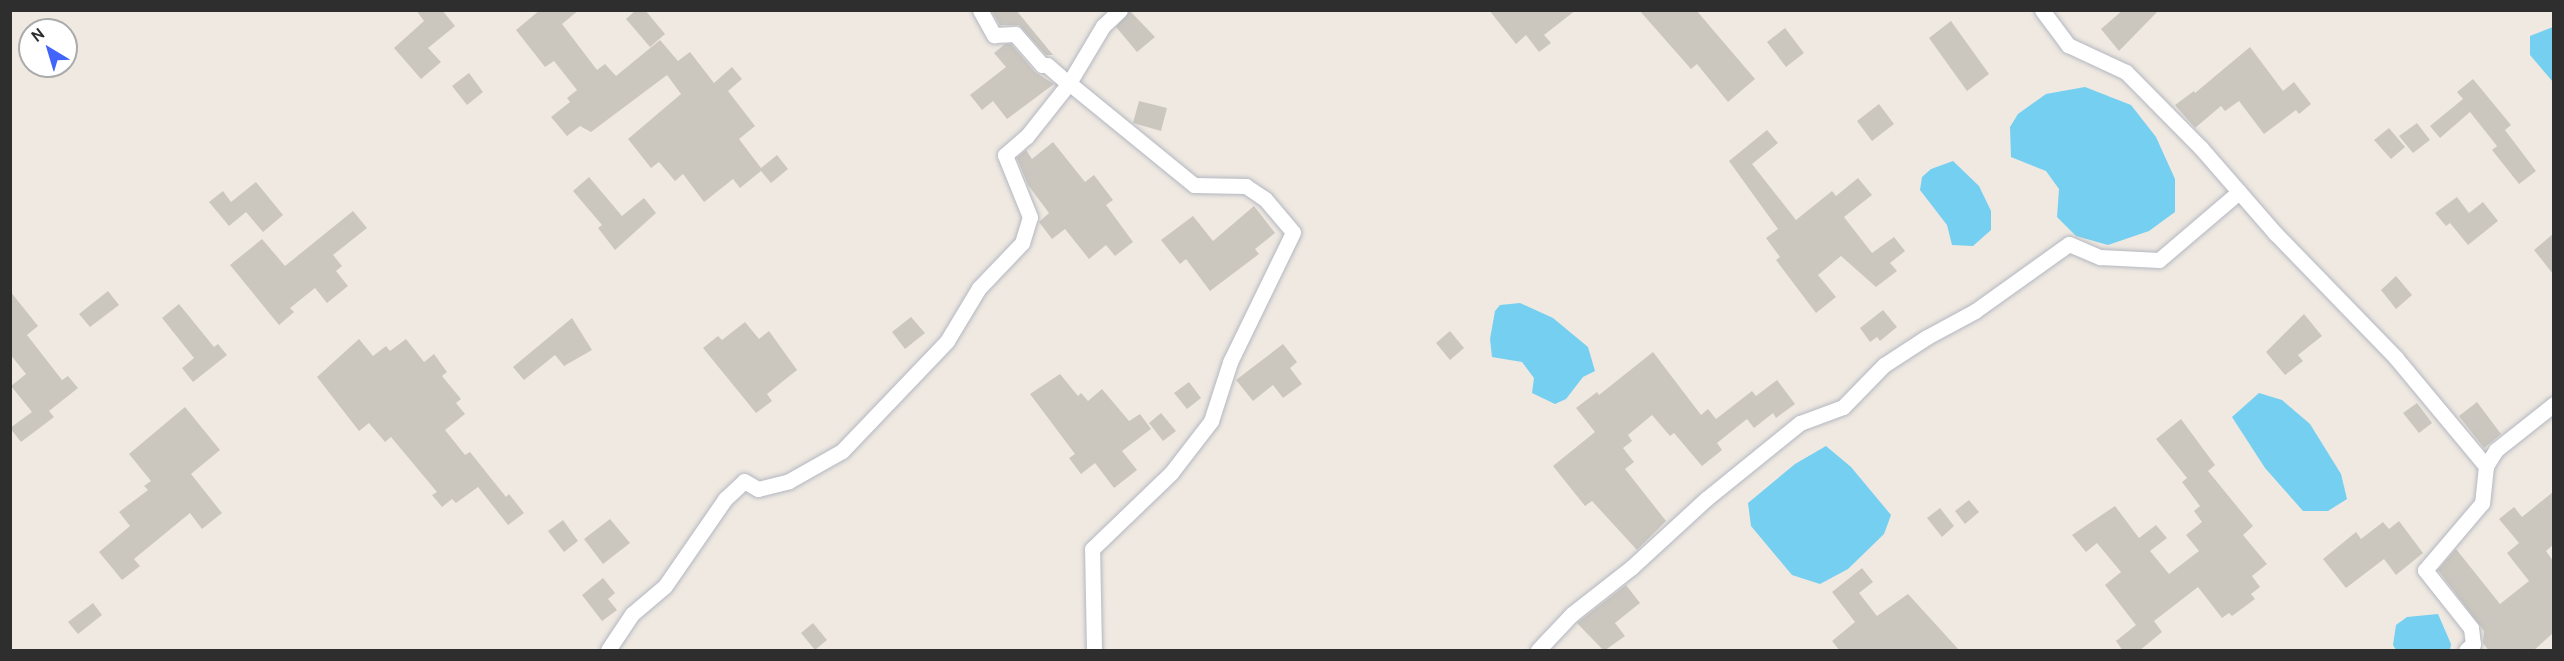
<!DOCTYPE html>
<html>
<head>
<meta charset="utf-8">
<style>
  body { margin:0 }
  #map { position:relative; width:2564px; height:661px; overflow:hidden; background:#efe9e1; font-family:Cabin,sans-serif }
  div>[style] { position:absolute }
  .water>* { inset:0; background:#75cff0 }
  .building>* { inset:0; background:#cbc7bf }
  .roads { filter:drop-shadow(0 0 2px #b4b7c1) drop-shadow(0 0 2px #b4b7c1) }
  .minor>* { height:15px; margin:-7.5px; padding:0 7.5px; transform-origin:7.5px; border-radius:7.5px; background:#fff }
  span { translate:-50% -50%; white-space:nowrap; text-align:center; line-height:1.15; -webkit-text-stroke:6px #fff; paint-order:stroke }
  .frame { position:absolute; inset:0; border:12px solid #2e2e2e; pointer-events:none }
  .north { position:absolute; left:18px; top:18px; width:60px; height:60px; box-sizing:border-box; background:#fff; border:2px solid #ababab; border-radius:50%; rotate:322deg; font-size:16px; font-weight:700; line-height:24px; text-align:center; color:#2e2e2e }
  .north::after { content:''; display:block; margin:auto; width:21px; height:27px; background:#4264fb; clip-path:polygon(50% 0,100% 100%,50% 72%,0 100%) }
</style>
</head>
<body>
<div id="map">
  <div class="water">
    <i style="clip-path:polygon(2553px 27px,2553px 82px,2530px 55px,2530px 36px)"></i>
    <i style="clip-path:polygon(2085px 87px,2131px 105px,2156px 137px,2175px 179px,2175px 212px,2149px 231px,2108px 245px,2076px 236px,2057px 217px,2059px 189px,2046px 171px,2011px 157px,2010px 127px,2018px 114px,2046px 94px)"></i>
    <i style="clip-path:polygon(1953px 161px,1979px 186px,1991px 211px,1991px 230px,1973px 246px,1952px 245px,1947px 225px,1920px 190px,1922px 177px,1931px 169px)"></i>
    <i style="clip-path:polygon(1520px 303px,1553px 318px,1588px 347px,1595px 371px,1583px 377px,1566px 399px,1555px 404px,1532px 393px,1534px 378px,1522px 362px,1492px 357px,1490px 339px,1495px 311px,1500px 305px)"></i>
    <i style="clip-path:polygon(2259px 393px,2282px 400px,2310px 424px,2341px 474px,2347px 499px,2328px 511px,2303px 511px,2265px 468px,2232px 417px)"></i>
    <i style="clip-path:polygon(1826px 446px,1851px 467px,1891px 515px,1884px 534px,1848px 569px,1820px 584px,1792px 575px,1751px 526px,1748px 503px,1795px 464px)"></i>
    <i style="clip-path:polygon(2438px 614px,2451px 644px,2450px 650px,2396px 650px,2393px 645px,2396px 625px,2407px 617px)"></i>
  </div>
  <div class="building">
    <i style="clip-path:polygon(416px 10px,442px 10px,455px 26px,428px 48px,441px 62px,421px 79px,394px 48px,424px 21px)"></i>
    <i style="clip-path:polygon(540px 10px,579px 10px,562px 24px,597px 70px,605px 64px,616px 76px,660px 40px,678px 61px,690px 52px,714px 83px,732px 67px,742px 79px,728px 91px,755px 126px,739px 139px,761px 168px,777px 155px,788px 169px,771px 183px,761px 171px,740px 188px,733px 179px,704px 202px,683px 174px,675px 181px,659px 162px,651px 168px,628px 139px,681px 94px,667px 75px,591px 132px,580px 126px,567px 136px,551px 117px,570px 102px,567px 98px,577px 90px,554px 61px,545px 67px,516px 30px)"></i>
    <i style="clip-path:polygon(636px 10px,645px 10px,665px 34px,650px 47px,626px 19px)"></i>
    <i style="clip-path:polygon(991px 10px,1016px 10px,1053px 55px,1046px 55px,1019px 25px,1000px 25px)"></i>
    <i style="clip-path:polygon(1129px 10px,1155px 37px,1137px 52px,1116px 27px)"></i>
    <i style="clip-path:polygon(1489px 10px,1576px 10px,1544px 35px,1551px 43px,1539px 52px,1526px 35px,1516px 44px)"></i>
    <i style="clip-path:polygon(1639px 10px,1696px 10px,1755px 79px,1728px 102px,1697px 64px,1691px 69px)"></i>
    <i style="clip-path:polygon(2123px 10px,2159px 10px,2119px 51px,2101px 29px)"></i>
    <i style="clip-path:polygon(1951px 21px,1989px 74px,1967px 91px,1929px 38px)"></i>
    <i style="clip-path:polygon(1785px 28px,1804px 53px,1786px 67px,1767px 42px)"></i>
    <i style="clip-path:polygon(1005px 44px,1011px 44px,1035px 72px,1054px 84px,1007px 119px,993px 101px,982px 110px,970px 95px,1006px 67px,994px 53px)"></i>
    <i style="clip-path:polygon(2250px 47px,2283px 91px,2294px 82px,2311px 104px,2299px 114px,2296px 110px,2264px 134px,2239px 101px,2225px 111px,2221px 106px,2195px 128px,2175px 105px,2194px 91px,2195px 93px)"></i>
    <i style="clip-path:polygon(469px 73px,483px 92px,467px 105px,452px 86px)"></i>
    <i style="clip-path:polygon(2473px 79px,2511px 125px,2505px 130px,2536px 171px,2519px 184px,2492px 150px,2497px 146px,2470px 112px,2440px 138px,2430px 126px,2463px 99px,2457px 92px)"></i>
    <i style="clip-path:polygon(1139px 101px,1167px 108px,1161px 131px,1133px 123px)"></i>
    <i style="clip-path:polygon(1879px 104px,1894px 124px,1872px 141px,1857px 121px)"></i>
    <i style="clip-path:polygon(2417px 123px,2430px 140px,2413px 153px,2399px 136px)"></i>
    <i style="clip-path:polygon(2389px 128px,2405px 147px,2391px 159px,2374px 140px)"></i>
    <i style="clip-path:polygon(1767px 130px,1778px 143px,1752px 164px,1796px 220px,1832px 191px,1836px 196px,1858px 178px,1872px 195px,1844px 217px,1872px 253px,1894px 237px,1905px 251px,1890px 263px,1897px 271px,1876px 287px,1841px 256px,1818px 275px,1836px 297px,1816px 313px,1776px 260px,1780px 257px,1766px 238px,1778px 229px,1729px 161px)"></i>
    <i style="clip-path:polygon(1053px 142px,1085px 182px,1094px 175px,1113px 200px,1106px 205px,1133px 242px,1115px 256px,1106px 245px,1089px 259px,1065px 229px,1052px 239px,1039px 222px,1049px 213px,1028px 185px,1017px 158px,1026px 150px,1032px 159px)"></i>
    <i style="clip-path:polygon(589px 177px,622px 216px,644px 198px,656px 213px,615px 250px,598px 228px,602px 225px,573px 191px)"></i>
    <i style="clip-path:polygon(256px 182px,283px 215px,263px 232px,246px 212px,229px 226px,209px 202px,223px 191px,231px 202px)"></i>
    <i style="clip-path:polygon(2457px 197px,2469px 213px,2483px 202px,2498px 221px,2468px 245px,2450px 223px,2446px 226px,2435px 213px)"></i>
    <i style="clip-path:polygon(1254px 206px,1275px 233px,1255px 249px,1259px 254px,1210px 291px,1186px 259px,1180px 264px,1161px 240px,1193px 216px,1213px 241px)"></i>
    <i style="clip-path:polygon(353px 211px,367px 228px,333px 255px,342px 266px,336px 271px,348px 286px,327px 303px,315px 288px,290px 308px,294px 312px,279px 325px,230px 265px,262px 239px,285px 266px)"></i>
    <i style="clip-path:polygon(2553px 234px,2553px 274px,2534px 250px)"></i>
    <i style="clip-path:polygon(2396px 276px,2412px 295px,2396px 309px,2381px 290px)"></i>
    <i style="clip-path:polygon(10px 291px,38px 326px,27px 335px,62px 380px,68px 376px,78px 388px,49px 411px,54px 417px,21px 442px,10px 428px,32px 412px,11px 386px,26px 374px,10px 354px)"></i>
    <i style="clip-path:polygon(108px 291px,119px 305px,90px 327px,79px 314px)"></i>
    <i style="clip-path:polygon(179px 304px,214px 347px,218px 344px,227px 355px,193px 382px,182px 368px,194px 358px,162px 318px)"></i>
    <i style="clip-path:polygon(1883px 310px,1897px 327px,1880px 341px,1877px 337px,1870px 342px,1860px 328px)"></i>
    <i style="clip-path:polygon(2304px 314px,2322px 336px,2298px 355px,2303px 361px,2285px 375px,2266px 352px)"></i>
    <i style="clip-path:polygon(911px 317px,925px 333px,905px 349px,892px 332px)"></i>
    <i style="clip-path:polygon(572px 318px,592px 350px,564px 366px,555px 355px,524px 380px,513px 367px)"></i>
    <i style="clip-path:polygon(745px 322px,759px 339px,769px 331px,797px 370px,767px 394px,772px 401px,756px 413px,703px 348px,718px 336px,722px 340px)"></i>
    <i style="clip-path:polygon(1450px 331px,1464px 348px,1450px 360px,1436px 343px)"></i>
    <i style="clip-path:polygon(359px 339px,373px 356px,386px 346px,390px 351px,406px 339px,424px 362px,434px 354px,447px 372px,442px 376px,461px 399px,456px 403px,465px 414px,445px 430px,465px 455px,470px 452px,506px 497px,509px 494px,524px 513px,508px 525px,478px 487px,456px 503px,452px 499px,442px 507px,432px 495px,437px 492px,391px 437px,385px 442px,369px 423px,359px 431px,317px 377px)"></i>
    <i style="clip-path:polygon(1283px 344px,1297px 362px,1290px 368px,1302px 384px,1283px 398px,1273px 385px,1253px 401px,1236px 380px)"></i>
    <i style="clip-path:polygon(1653px 352px,1701px 415px,1708px 409px,1716px 419px,1752px 391px,1756px 396px,1777px 380px,1795px 404px,1776px 418px,1773px 413px,1754px 428px,1747px 419px,1717px 443px,1722px 450px,1702px 466px,1674px 433px,1670px 436px,1652px 415px,1628px 435px,1632px 441px,1623px 448px,1634px 462px,1625px 469px,1666px 521px,1637px 550px,1592px 501px,1585px 506px,1553px 466px,1595px 432px,1576px 408px,1597px 392px,1599px 395px)"></i>
    <i style="clip-path:polygon(1060px 374px,1078px 396px,1081px 393px,1088px 401px,1102px 389px,1129px 421px,1140px 414px,1151px 429px,1122px 451px,1137px 470px,1114px 488px,1095px 463px,1081px 474px,1069px 458px,1075px 454px,1030px 394px)"></i>
    <i style="clip-path:polygon(1189px 382px,1201px 398px,1187px 409px,1174px 393px)"></i>
    <i style="clip-path:polygon(2477px 402px,2501px 434px,2484px 448px,2459px 416px)"></i>
    <i style="clip-path:polygon(2417px 403px,2432px 423px,2419px 433px,2403px 413px)"></i>
    <i style="clip-path:polygon(185px 407px,220px 450px,191px 474px,222px 513px,202px 529px,190px 513px,134px 559px,140px 566px,122px 580px,99px 552px,130px 526px,119px 512px,148px 490px,144px 486px,151px 481px,129px 454px)"></i>
    <i style="clip-path:polygon(1161px 413px,1176px 431px,1163px 441px,1149px 423px)"></i>
    <i style="clip-path:polygon(2181px 419px,2215px 465px,2208px 471px,2253px 526px,2243px 535px,2267px 564px,2252px 576px,2260px 587px,2251px 594px,2255px 599px,2232px 616px,2229px 613px,2222px 618px,2198px 587px,2154px 621px,2162px 632px,2139px 651px,2123px 651px,2116px 641px,2136px 625px,2105px 585px,2121px 572px,2097px 543px,2086px 552px,2072px 535px,2115px 506px,2139px 538px,2156px 525px,2167px 538px,2150px 551px,2169px 574px,2199px 551px,2186px 535px,2202px 522px,2194px 511px,2200px 506px,2182px 482px,2187px 478px,2156px 439px)"></i>
    <i style="clip-path:polygon(2553px 492px,2553px 545px,2546px 551px,2553px 561px,2553px 633px,2533px 651px,2489px 651px,2483px 643px,2484px 631px,2438px 570px,2456px 549px,2500px 604px,2529px 581px,2507px 553px,2519px 543px,2499px 519px,2514px 507px,2522px 517px)"></i>
    <i style="clip-path:polygon(1969px 500px,1979px 512px,1965px 524px,1955px 511px)"></i>
    <i style="clip-path:polygon(1940px 508px,1954px 526px,1942px 537px,1927px 518px)"></i>
    <i style="clip-path:polygon(610px 519px,630px 543px,603px 564px,584px 539px)"></i>
    <i style="clip-path:polygon(563px 520px,578px 541px,564px 552px,548px 531px)"></i>
    <i style="clip-path:polygon(2399px 521px,2423px 553px,2396px 575px,2384px 559px,2346px 588px,2323px 559px,2356px 532px,2361px 539px,2383px 522px,2389px 529px)"></i>
    <i style="clip-path:polygon(1862px 568px,1873px 582px,1859px 593px,1877px 616px,1908px 594px,1960px 651px,1840px 651px,1832px 641px,1855px 622px,1832px 592px)"></i>
    <i style="clip-path:polygon(603px 578px,615px 593px,608px 599px,617px 610px,602px 621px,582px 595px)"></i>
    <i style="clip-path:polygon(1626px 585px,1640px 603px,1615px 623px,1625px 636px,1604px 651px,1577px 623px)"></i>
    <i style="clip-path:polygon(93px 603px,102px 615px,78px 634px,68px 622px)"></i>
    <i style="clip-path:polygon(813px 623px,827px 640px,815px 650px,801px 633px)"></i>
  </div>
  <div class="roads">
    <div class="minor">
      <i style="left:980px;top:10px;width:29px;rotate:61deg"></i>
      <i style="left:994px;top:35px;width:21px;rotate:-3deg"></i>
      <i style="left:1015px;top:34px;width:41px;rotate:48.9deg"></i>
      <i style="left:1042px;top:65px;width:5px"></i>
      <i style="left:1047px;top:65px;width:29px;rotate:41deg"></i>
      <i style="left:2042px;top:10px;width:44px;rotate:53.4deg"></i>
      <i style="left:2068px;top:45px;width:64px;rotate:25deg"></i>
      <i style="left:2126px;top:72px;width:107px;rotate:45.4deg"></i>
      <i style="left:2201px;top:148px;width:113px;rotate:49deg"></i>
      <i style="left:2275px;top:233px;width:174px;rotate:45.9deg"></i>
      <i style="left:2396px;top:358px;width:141px;rotate:50.2deg"></i>
      <i style="left:2486px;top:466px;width:37px;rotate:96deg"></i>
      <i style="left:2482px;top:503px;width:88px;rotate:130.4deg"></i>
      <i style="left:2425px;top:570px;width:74px;rotate:51.6deg"></i>
      <i style="left:2471px;top:628px;width:16px;rotate:83deg"></i>
      <i style="left:2473px;top:644px;width:9px;rotate:139deg"></i>
      <i style="left:2486px;top:466px;width:19px;rotate:-58deg"></i>
      <i style="left:2496px;top:450px;width:74px;rotate:-38.4deg"></i>
      <i style="left:608px;top:650px;width:43px;rotate:-56.3deg"></i>
      <i style="left:632px;top:614px;width:43px;rotate:-40.3deg"></i>
      <i style="left:665px;top:586px;width:106px;rotate:-55.4deg"></i>
      <i style="left:725px;top:499px;width:26px;rotate:-43deg"></i>
      <i style="left:744px;top:481px;width:16px;rotate:30deg"></i>
      <i style="left:758px;top:489px;width:32px;rotate:-14deg"></i>
      <i style="left:789px;top:481px;width:61px;rotate:-29.5deg"></i>
      <i style="left:842px;top:451px;width:152px;rotate:-46.3deg"></i>
      <i style="left:947px;top:341px;width:62px;rotate:-58.9deg"></i>
      <i style="left:979px;top:288px;width:62px;rotate:-46.3deg"></i>
      <i style="left:1022px;top:243px;width:27px;rotate:-73deg"></i>
      <i style="left:1030px;top:217px;width:67px;rotate:-112deg"></i>
      <i style="left:1005px;top:155px;width:29px;rotate:-41deg"></i>
      <i style="left:1027px;top:136px;width:68px;rotate:-51.6deg"></i>
      <i style="left:1094px;top:650px;width:101px;rotate:-91.1deg"></i>
      <i style="left:1092px;top:549px;width:110px;rotate:-43.9deg"></i>
      <i style="left:1171px;top:473px;width:66px;rotate:-52.4deg"></i>
      <i style="left:1211px;top:421px;width:62px;rotate:-72.1deg"></i>
      <i style="left:1230px;top:362px;width:144px;rotate:-64.1deg"></i>
      <i style="left:1293px;top:232px;width:43px;rotate:-130.3deg"></i>
      <i style="left:1265px;top:199px;width:23px;rotate:-146deg"></i>
      <i style="left:1246px;top:186px;width:52px;rotate:-178.9deg"></i>
      <i style="left:1194px;top:185px;width:161px;rotate:-140.8deg"></i>
      <i style="left:1069px;top:83px;width:66px;rotate:-59.2deg"></i>
      <i style="left:1103px;top:26px;width:23px;rotate:-43deg"></i>
      <i style="left:1538px;top:650px;width:50px;rotate:-46.6deg"></i>
      <i style="left:1572px;top:614px;width:76px;rotate:-38.1deg"></i>
      <i style="left:1632px;top:567px;width:100px;rotate:-42.6deg"></i>
      <i style="left:1706px;top:499px;width:121px;rotate:-39deg"></i>
      <i style="left:1800px;top:423px;width:46px;rotate:-20.4deg"></i>
      <i style="left:1843px;top:407px;width:59px;rotate:-45.7deg"></i>
      <i style="left:1884px;top:365px;width:51px;rotate:-33.1deg"></i>
      <i style="left:1927px;top:337px;width:55px;rotate:-28.4deg"></i>
      <i style="left:1975px;top:311px;width:115px;rotate:-35.5deg"></i>
      <i style="left:2069px;top:244px;width:34px;rotate:23deg"></i>
      <i style="left:2100px;top:257px;width:59px;rotate:2.9deg"></i>
      <i style="left:2159px;top:260px;width:105px;rotate:-40.4deg"></i>
    </div>
  </div>
  <div class="frame"></div>
  <div class="north">N</div>
</div>
</body>
</html>
